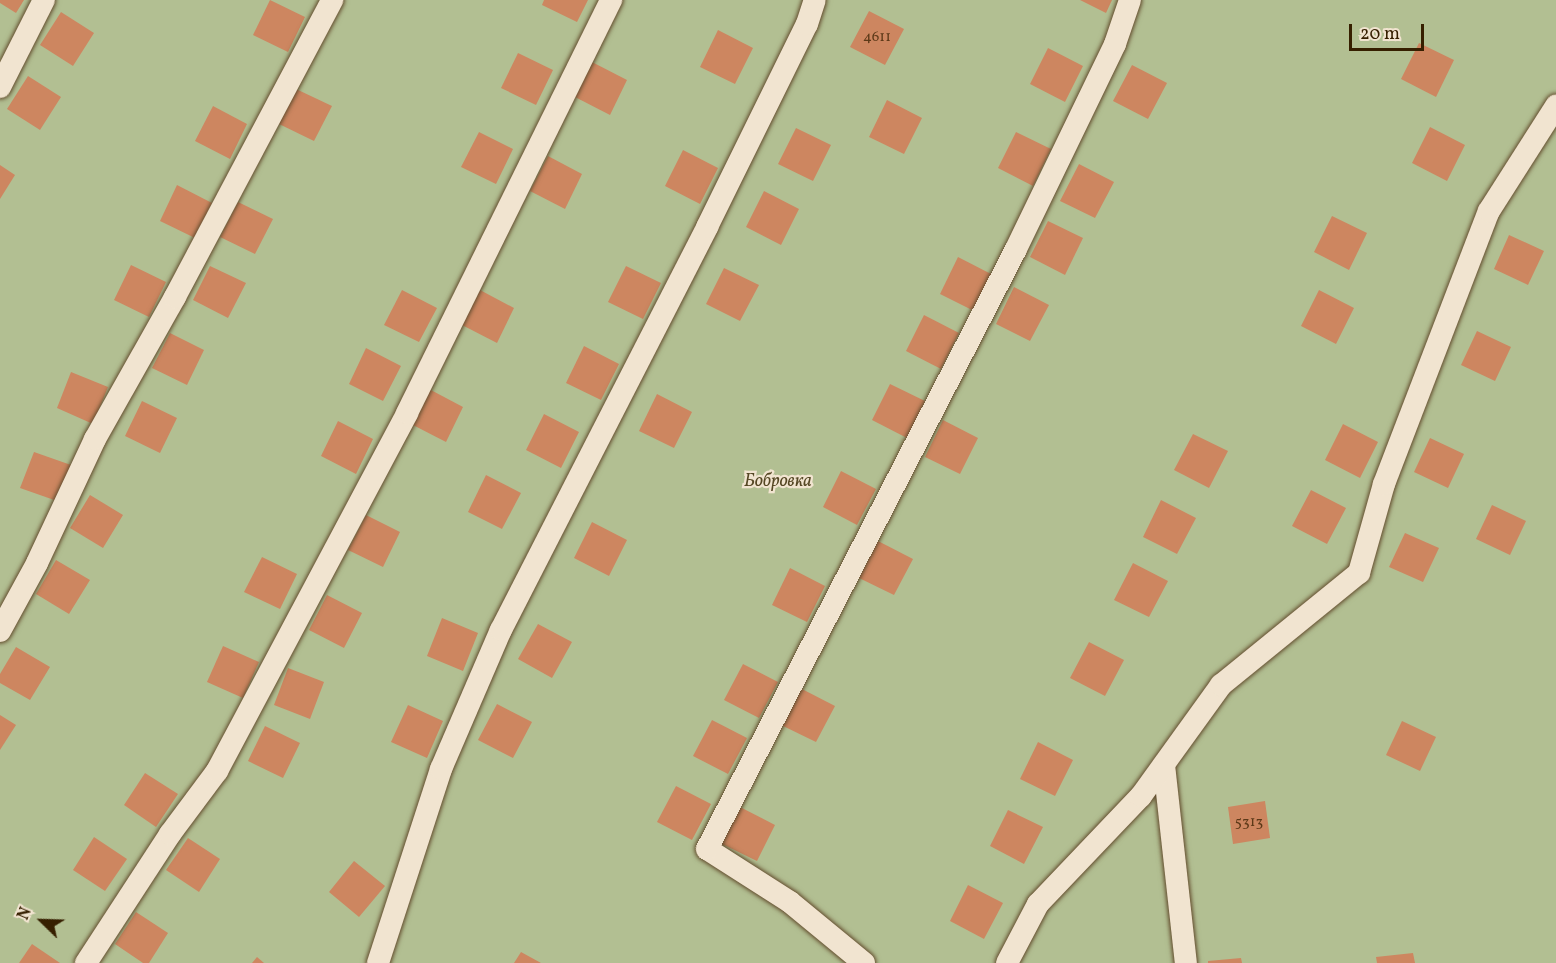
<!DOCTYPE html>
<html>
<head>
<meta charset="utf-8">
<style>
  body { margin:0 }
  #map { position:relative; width:1556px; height:963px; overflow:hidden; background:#e9d6b7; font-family:Vollkorn,serif }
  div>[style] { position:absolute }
  .green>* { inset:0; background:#b2bf92 }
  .building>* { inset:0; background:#cd8660 }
  .roads { filter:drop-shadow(0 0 2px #634d2e) drop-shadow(0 0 2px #634d2e) }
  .minor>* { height:22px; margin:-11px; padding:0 11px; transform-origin:11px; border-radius:11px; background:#f1e4d0 }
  span { translate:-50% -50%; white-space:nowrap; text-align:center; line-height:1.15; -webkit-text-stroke:4.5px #f1e4d0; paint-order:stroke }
  .number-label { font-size:15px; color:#5c3918 }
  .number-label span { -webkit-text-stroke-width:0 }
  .park-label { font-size:18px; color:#554724; font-style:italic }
  .north { position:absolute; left:12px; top:891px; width:60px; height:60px; -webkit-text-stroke:4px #f1e4d0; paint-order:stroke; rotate:293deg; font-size:16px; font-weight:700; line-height:24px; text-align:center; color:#361f00 }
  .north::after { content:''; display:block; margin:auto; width:21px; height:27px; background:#361f00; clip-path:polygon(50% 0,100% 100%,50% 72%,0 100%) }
  .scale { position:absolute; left:1349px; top:24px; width:75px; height:27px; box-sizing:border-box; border:3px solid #361f00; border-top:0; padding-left:8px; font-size:18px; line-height:21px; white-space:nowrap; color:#361f00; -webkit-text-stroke:4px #f1e4d0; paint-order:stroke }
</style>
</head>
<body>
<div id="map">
  <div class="green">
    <i style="clip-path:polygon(0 0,1556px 0,1556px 963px,0 963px)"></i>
  </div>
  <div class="building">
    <i style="clip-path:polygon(0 0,24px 0,16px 13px,0 3px)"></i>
    <i style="clip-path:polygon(270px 0,305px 17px,288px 52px,253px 35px)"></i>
    <i style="clip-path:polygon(544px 0,588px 0,577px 22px,542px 5px)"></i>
    <i style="clip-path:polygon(1080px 0,1112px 0,1106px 13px)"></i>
    <i style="clip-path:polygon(869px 11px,904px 29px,885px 65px,850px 47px)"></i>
    <i style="clip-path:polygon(61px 12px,94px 33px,73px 66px,40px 45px)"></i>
    <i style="clip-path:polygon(718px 30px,753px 48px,735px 84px,700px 67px)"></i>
    <i style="clip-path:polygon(1419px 43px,1454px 60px,1436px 97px,1401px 79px)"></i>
    <i style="clip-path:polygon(1048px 48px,1083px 66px,1065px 102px,1030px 84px)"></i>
    <i style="clip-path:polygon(518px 53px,553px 70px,536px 105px,501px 88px)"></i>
    <i style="clip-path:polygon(592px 62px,627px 80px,610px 115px,575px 97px)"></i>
    <i style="clip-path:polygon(1132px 65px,1167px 83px,1148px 119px,1113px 101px)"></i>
    <i style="clip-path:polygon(28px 76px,61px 97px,40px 130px,7px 109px)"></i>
    <i style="clip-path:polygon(296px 89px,332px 106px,314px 141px,279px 124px)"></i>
    <i style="clip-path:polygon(887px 100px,922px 118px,904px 154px,869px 137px)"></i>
    <i style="clip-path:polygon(213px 106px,247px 124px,230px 159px,195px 141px)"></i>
    <i style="clip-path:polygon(1430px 127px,1465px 145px,1447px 181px,1412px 163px)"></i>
    <i style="clip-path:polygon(796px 128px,831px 145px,813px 181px,778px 164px)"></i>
    <i style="clip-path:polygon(479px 132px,513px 149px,496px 184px,461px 167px)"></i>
    <i style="clip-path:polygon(1016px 132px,1051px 149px,1033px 186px,998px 168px)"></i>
    <i style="clip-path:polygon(683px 150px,718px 168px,700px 204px,665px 186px)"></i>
    <i style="clip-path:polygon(548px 156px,582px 174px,565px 209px,530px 191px)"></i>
    <i style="clip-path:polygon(1079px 164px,1114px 182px,1095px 218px,1060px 201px)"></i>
    <i style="clip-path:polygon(0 165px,15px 175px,0 199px)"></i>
    <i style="clip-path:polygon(177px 185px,212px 203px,195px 238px,160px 221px)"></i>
    <i style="clip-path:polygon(764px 191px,799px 209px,781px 245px,746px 227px)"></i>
    <i style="clip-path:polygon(238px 202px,273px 219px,255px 254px,220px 237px)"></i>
    <i style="clip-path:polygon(1332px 216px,1367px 233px,1349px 270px,1314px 252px)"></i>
    <i style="clip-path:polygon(1048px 221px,1083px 238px,1065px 275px,1030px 257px)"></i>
    <i style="clip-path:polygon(1509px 235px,1544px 251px,1528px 285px,1494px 269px)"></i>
    <i style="clip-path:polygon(958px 257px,993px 275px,974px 311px,940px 294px)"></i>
    <i style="clip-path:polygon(131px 265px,166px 282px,149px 317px,114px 300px)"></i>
    <i style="clip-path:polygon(210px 266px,246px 283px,228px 318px,193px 300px)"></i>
    <i style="clip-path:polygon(626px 266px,661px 283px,643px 319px,608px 302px)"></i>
    <i style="clip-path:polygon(724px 268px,759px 285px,740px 321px,706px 304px)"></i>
    <i style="clip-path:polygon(1014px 287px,1049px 305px,1030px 341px,996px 324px)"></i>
    <i style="clip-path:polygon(402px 290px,437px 308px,419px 342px,384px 325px)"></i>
    <i style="clip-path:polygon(480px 290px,514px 308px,497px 343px,462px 325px)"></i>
    <i style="clip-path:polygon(1319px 290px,1354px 308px,1336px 344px,1301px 326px)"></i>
    <i style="clip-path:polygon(924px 315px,959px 333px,941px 369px,906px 351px)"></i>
    <i style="clip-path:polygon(1477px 331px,1511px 347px,1495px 381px,1461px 365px)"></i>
    <i style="clip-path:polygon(170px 333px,204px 350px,187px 385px,152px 368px)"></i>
    <i style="clip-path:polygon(584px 346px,619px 364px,601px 400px,566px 383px)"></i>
    <i style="clip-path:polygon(366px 348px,401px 366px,383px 401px,349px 384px)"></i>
    <i style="clip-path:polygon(71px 372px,108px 387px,93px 424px,57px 408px)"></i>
    <i style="clip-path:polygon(890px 384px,925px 401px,907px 438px,872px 420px)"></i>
    <i style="clip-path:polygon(429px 389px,463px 407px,446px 442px,411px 424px)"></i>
    <i style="clip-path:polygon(657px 394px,692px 412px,674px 448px,639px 431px)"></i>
    <i style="clip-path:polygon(142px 401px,177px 418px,160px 453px,125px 436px)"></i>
    <i style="clip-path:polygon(544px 414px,579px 432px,561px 468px,526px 450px)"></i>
    <i style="clip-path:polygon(943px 420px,978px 438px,960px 474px,925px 457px)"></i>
    <i style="clip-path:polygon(338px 421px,373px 439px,356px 474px,321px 456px)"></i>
    <i style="clip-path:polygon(1343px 424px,1378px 442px,1360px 478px,1325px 460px)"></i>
    <i style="clip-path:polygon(1193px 434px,1228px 451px,1209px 488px,1174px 470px)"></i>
    <i style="clip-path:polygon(1430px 438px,1464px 454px,1448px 488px,1414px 472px)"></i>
    <i style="clip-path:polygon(34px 452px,71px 465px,57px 501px,20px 488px)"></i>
    <i style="clip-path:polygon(841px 471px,876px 489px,857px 525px,823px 507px)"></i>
    <i style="clip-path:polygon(486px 475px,521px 493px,502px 529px,468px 512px)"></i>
    <i style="clip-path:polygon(1311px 490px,1346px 508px,1327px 544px,1292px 526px)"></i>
    <i style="clip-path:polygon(90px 495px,123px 515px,103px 548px,70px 528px)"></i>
    <i style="clip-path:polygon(1161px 500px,1196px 518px,1177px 554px,1143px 537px)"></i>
    <i style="clip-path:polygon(1492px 505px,1526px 521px,1510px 555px,1476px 539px)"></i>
    <i style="clip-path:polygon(366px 515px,400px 532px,383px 567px,348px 550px)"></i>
    <i style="clip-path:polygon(592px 522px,627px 540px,609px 576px,574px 558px)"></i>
    <i style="clip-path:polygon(1405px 533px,1439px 548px,1423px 582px,1389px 567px)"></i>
    <i style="clip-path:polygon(878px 541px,913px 559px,894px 595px,859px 578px)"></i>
    <i style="clip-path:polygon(262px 557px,297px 574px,280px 609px,244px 592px)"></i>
    <i style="clip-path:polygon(56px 560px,90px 580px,69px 614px,36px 594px)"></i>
    <i style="clip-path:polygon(1133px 563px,1168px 581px,1149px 617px,1114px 600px)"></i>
    <i style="clip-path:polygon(790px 568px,825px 586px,807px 622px,772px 605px)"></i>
    <i style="clip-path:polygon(327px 595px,362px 613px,344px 648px,309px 630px)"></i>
    <i style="clip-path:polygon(442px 618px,478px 633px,463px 671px,427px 656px)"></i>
    <i style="clip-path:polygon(538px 624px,572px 642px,552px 678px,518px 659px)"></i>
    <i style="clip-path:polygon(1089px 642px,1124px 660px,1105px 696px,1070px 678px)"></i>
    <i style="clip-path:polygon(223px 646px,259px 662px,243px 698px,207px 682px)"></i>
    <i style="clip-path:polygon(16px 647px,50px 667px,30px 700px,0 683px,0 674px)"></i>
    <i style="clip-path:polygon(743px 664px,778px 682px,759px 718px,724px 700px)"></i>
    <i style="clip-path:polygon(288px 668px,324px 682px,310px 719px,274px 705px)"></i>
    <i style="clip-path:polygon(800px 688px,835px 706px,816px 742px,781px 725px)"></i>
    <i style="clip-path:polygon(497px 704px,532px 722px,513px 758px,478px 740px)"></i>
    <i style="clip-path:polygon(408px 705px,443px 721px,427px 758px,391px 742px)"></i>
    <i style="clip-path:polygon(0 715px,16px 725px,0 750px)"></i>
    <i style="clip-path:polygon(712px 720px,747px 738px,728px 774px,693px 756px)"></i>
    <i style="clip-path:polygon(1402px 721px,1436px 737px,1420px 771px,1386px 755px)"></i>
    <i style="clip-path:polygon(265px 726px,300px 743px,283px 778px,248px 761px)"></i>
    <i style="clip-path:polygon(1038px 742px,1073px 760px,1055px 796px,1020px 779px)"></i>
    <i style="clip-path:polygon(145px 773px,178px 794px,156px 827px,124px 805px)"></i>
    <i style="clip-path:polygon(676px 786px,711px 804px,692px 840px,657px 822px)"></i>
    <i style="clip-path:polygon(1265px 801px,1270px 838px,1233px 844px,1228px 807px)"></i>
    <i style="clip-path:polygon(740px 807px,775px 825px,757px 861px,722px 844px)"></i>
    <i style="clip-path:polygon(1008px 810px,1043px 827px,1024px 864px,990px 846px)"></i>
    <i style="clip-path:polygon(94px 837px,127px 859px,105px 891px,73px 870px)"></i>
    <i style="clip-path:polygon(188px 838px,220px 859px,199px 892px,166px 870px)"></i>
    <i style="clip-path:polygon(354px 861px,385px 886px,359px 917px,329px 892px)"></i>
    <i style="clip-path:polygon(968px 885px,1003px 903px,984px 939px,950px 921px)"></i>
    <i style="clip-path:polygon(136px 912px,168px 933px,149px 963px,143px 963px,115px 944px)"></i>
    <i style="clip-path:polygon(32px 944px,60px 963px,19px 963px)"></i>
    <i style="clip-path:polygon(521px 952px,541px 963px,514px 963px)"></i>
    <i style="clip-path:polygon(1413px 953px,1415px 963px,1377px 963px,1376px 957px)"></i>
    <i style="clip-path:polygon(257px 957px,264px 963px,252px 963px)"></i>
    <i style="clip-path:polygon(1241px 958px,1242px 963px,1208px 963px,1208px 961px)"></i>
  </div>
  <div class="roads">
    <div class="minor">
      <i style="left:0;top:87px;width:97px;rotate:-63.2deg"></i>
      <i style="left:0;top:631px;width:77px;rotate:-61.4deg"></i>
      <i style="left:37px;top:563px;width:137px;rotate:-64.9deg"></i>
      <i style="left:95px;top:439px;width:163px;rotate:-60.6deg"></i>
      <i style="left:175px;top:297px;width:336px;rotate:-62.1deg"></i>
      <i style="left:1164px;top:765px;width:199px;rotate:83.7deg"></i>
      <i style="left:86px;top:963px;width:154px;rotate:-56.9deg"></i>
      <i style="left:170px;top:834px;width:79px;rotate:-53.3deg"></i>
      <i style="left:217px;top:771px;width:405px;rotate:-62deg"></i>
      <i style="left:407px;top:413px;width:461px;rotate:-63.7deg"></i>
      <i style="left:378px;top:963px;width:204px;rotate:-72deg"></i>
      <i style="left:441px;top:769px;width:151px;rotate:-66.7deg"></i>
      <i style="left:501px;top:630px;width:453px;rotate:-62.9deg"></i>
      <i style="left:707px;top:227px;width:226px;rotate:-63.8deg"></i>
      <i style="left:807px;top:24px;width:25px;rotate:-72deg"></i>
      <i style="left:864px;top:963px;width:96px;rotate:-140.5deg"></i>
      <i style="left:790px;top:902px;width:98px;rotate:-147.4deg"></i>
      <i style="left:707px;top:849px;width:673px;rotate:-62.75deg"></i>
      <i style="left:1015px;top:251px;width:230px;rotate:-64.2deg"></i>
      <i style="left:1115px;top:44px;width:46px;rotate:-71.2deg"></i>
      <i style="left:1007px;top:963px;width:67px;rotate:-62.3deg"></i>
      <i style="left:1038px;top:904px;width:149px;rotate:-46.4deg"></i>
      <i style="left:1141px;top:796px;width:137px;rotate:-54.2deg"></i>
      <i style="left:1221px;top:685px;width:178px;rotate:-39.1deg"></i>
      <i style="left:1359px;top:573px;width:92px;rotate:-74.3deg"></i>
      <i style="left:1384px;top:484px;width:292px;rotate:-69deg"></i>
      <i style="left:1489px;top:211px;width:125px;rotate:-57.5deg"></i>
    </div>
  </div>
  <div class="number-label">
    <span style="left:877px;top:38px">4611</span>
    <span style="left:1249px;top:823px">5313</span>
  </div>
  <div class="park-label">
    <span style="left:778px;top:482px">Бобровка</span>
  </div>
  <div class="north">N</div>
  <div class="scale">20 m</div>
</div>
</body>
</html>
